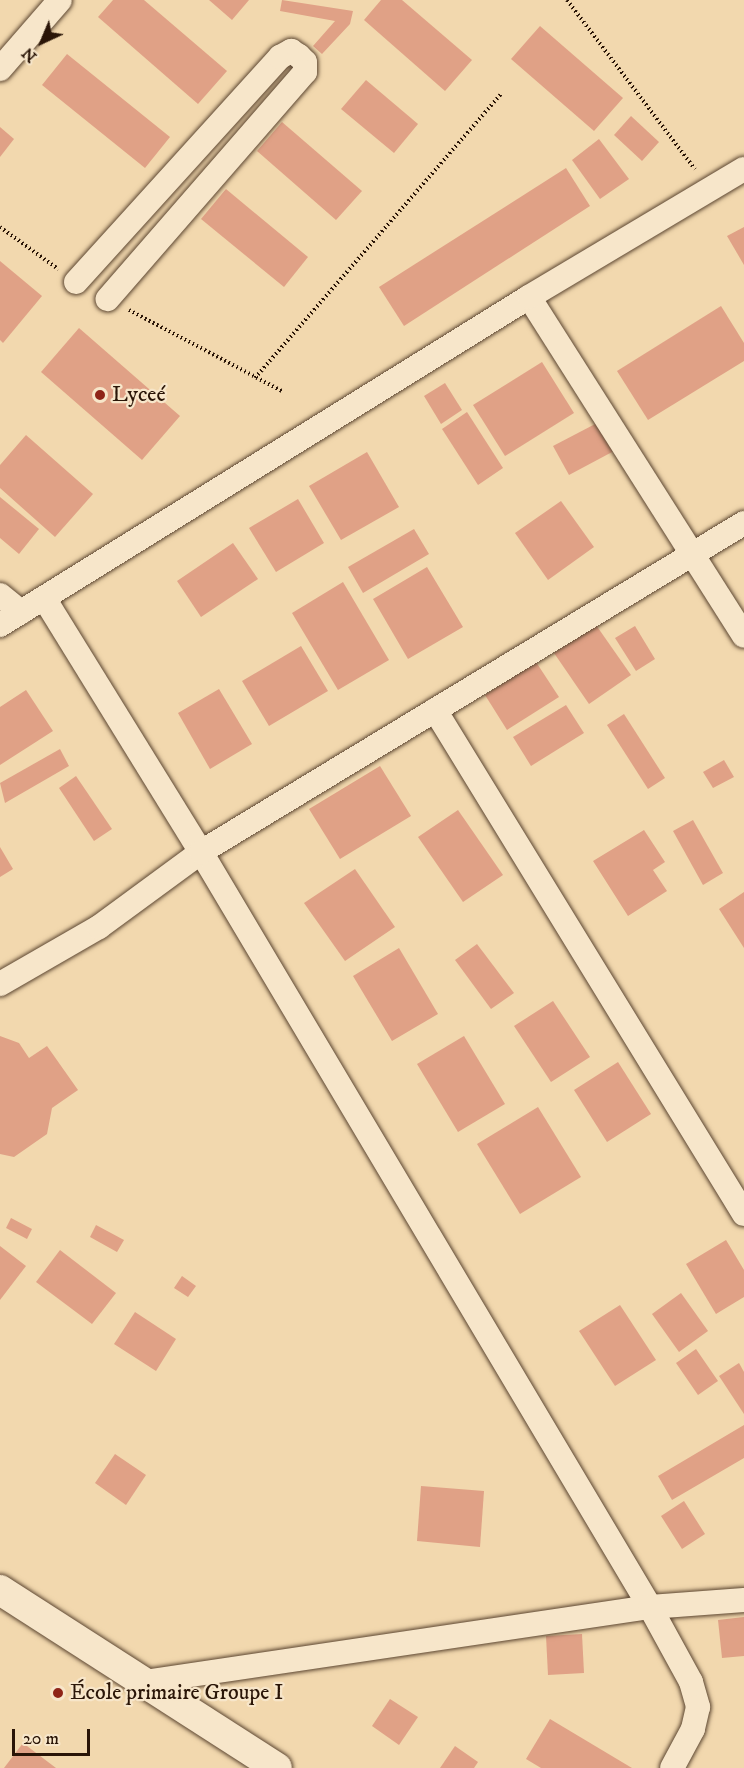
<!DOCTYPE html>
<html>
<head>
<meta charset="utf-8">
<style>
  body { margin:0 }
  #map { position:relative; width:744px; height:1768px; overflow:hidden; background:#f2d8ae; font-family:"IM FELL DW Pica",serif }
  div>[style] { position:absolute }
  .building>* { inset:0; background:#e0a186 }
  .path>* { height:4px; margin-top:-2px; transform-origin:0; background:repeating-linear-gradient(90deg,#2a1507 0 1.5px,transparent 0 4.5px) }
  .roads { filter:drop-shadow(0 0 2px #5c4631) drop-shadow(0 0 2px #5c4631) }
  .minor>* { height:24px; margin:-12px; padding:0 12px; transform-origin:12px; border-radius:12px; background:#f7e6ca }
  .tertiary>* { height:30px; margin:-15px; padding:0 15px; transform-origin:15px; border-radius:15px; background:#f7e6ca }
  .dots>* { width:16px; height:16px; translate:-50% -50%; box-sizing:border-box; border:3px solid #f7e6ca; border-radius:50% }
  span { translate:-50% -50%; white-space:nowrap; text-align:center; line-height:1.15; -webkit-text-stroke:4.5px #f7e6ca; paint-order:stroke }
  .poi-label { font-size:22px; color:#2a1507 }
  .left { translate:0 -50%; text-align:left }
  .north { position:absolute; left:12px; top:12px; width:60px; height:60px; -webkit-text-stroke:4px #f7e6ca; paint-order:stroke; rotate:224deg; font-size:16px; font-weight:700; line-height:24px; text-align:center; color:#2a1507 }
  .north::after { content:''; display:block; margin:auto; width:21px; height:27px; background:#2a1507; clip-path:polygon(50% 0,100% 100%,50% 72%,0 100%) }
  .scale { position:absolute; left:12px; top:1729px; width:78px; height:27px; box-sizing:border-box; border:3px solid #2a1507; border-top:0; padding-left:8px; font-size:18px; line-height:21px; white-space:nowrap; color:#2a1507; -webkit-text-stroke:4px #f7e6ca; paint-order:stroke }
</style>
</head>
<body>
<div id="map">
  <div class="building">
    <i style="clip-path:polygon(113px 0,144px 0,227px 71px,198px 104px,98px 17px)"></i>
    <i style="clip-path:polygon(209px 0,249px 0,232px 20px)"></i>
    <i style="clip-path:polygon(282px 0,353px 11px,350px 24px,322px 54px,313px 46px,335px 21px,280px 11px)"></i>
    <i style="clip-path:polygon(381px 0,402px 0,472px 60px,445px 91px,364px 20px)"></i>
    <i style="clip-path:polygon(540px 26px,623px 98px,594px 131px,511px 59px)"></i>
    <i style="clip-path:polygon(67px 54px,170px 137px,145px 168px,42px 85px)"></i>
    <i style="clip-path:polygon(366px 80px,418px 124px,394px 153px,341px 109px)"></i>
    <i style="clip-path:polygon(631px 116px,659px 142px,642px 161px,614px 135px)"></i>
    <i style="clip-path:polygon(282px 122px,362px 191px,336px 220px,257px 151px)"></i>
    <i style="clip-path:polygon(0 127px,14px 139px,0 157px)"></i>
    <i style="clip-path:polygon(599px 139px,629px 179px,600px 199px,572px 160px)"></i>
    <i style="clip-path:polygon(566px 168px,590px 206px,404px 326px,379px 287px)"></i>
    <i style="clip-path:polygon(226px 189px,308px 257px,284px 287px,201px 219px)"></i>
    <i style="clip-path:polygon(744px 227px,744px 265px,727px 236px)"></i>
    <i style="clip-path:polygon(0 261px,42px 296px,3px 343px,0 340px)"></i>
    <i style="clip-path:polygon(721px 306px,744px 343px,744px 361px,648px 420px,617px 371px)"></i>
    <i style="clip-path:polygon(79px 328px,180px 416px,142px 460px,41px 372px)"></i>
    <i style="clip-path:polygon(542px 362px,574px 413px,505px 456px,473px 405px)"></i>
    <i style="clip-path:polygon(445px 383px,462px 410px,441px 424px,424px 396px)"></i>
    <i style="clip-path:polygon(467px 412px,503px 468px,478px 485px,442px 429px)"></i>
    <i style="clip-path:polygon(599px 422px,614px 451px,569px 475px,553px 446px)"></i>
    <i style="clip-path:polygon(26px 435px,93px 494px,55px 537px,0 488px,0 465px)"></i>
    <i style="clip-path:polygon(367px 452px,399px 507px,341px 540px,309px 486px)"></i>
    <i style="clip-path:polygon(0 497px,39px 529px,19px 554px,0 538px)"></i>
    <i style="clip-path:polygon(298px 499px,324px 543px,276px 572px,249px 528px)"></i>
    <i style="clip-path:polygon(561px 501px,594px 547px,548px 580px,515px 533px)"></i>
    <i style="clip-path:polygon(414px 529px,429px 554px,363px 593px,348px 567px)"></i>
    <i style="clip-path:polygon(233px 543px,258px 579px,201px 617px,177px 581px)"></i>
    <i style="clip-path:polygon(427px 567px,463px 627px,408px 659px,373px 599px)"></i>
    <i style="clip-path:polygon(343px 582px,389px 660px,338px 690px,292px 613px)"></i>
    <i style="clip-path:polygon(596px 625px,631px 675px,589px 704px,554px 653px)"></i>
    <i style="clip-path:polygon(635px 626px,655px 659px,636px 671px,615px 638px)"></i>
    <i style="clip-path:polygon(301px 646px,328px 691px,269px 726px,242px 681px)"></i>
    <i style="clip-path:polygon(536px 662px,559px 697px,507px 730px,485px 695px)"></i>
    <i style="clip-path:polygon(219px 689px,252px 744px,210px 769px,178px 713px)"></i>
    <i style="clip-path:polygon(26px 690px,53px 731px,0 765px,0 707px)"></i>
    <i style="clip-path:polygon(566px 705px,584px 733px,531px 766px,513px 737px)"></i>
    <i style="clip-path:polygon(624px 714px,665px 778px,648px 789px,607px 725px)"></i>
    <i style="clip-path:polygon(60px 749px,69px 766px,5px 803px,0 783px)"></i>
    <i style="clip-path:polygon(724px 760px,734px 777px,713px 788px,703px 772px)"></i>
    <i style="clip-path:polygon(380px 766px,411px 816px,340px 859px,309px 809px)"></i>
    <i style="clip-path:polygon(76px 776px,112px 829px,94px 841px,59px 788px)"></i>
    <i style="clip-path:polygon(458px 810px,503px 875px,463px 902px,418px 837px)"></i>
    <i style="clip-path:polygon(693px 820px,723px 873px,703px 885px,673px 831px)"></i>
    <i style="clip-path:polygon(644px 830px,665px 862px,653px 870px,667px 891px,628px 916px,593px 861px)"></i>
    <i style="clip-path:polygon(0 847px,13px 869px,0 877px)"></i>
    <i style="clip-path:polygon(355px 869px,395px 927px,345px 961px,304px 903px)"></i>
    <i style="clip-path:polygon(744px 892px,744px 948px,719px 909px)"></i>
    <i style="clip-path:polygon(477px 944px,514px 993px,491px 1009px,455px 960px)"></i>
    <i style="clip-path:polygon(399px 948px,438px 1014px,392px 1041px,353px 976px)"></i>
    <i style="clip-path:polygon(553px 1001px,590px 1057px,551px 1082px,514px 1026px)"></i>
    <i style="clip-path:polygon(0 1036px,19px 1043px,29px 1058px,47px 1046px,78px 1090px,52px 1108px,47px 1134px,14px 1157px,0 1154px)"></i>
    <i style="clip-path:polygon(464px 1036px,505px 1104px,458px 1132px,417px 1064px)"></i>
    <i style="clip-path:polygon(618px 1062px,651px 1114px,607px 1142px,574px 1090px)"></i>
    <i style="clip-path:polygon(538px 1107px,581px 1177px,520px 1214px,477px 1144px)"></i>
    <i style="clip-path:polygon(11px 1218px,32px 1229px,27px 1239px,6px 1228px)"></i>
    <i style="clip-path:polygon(96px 1225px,124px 1240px,117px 1252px,90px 1237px)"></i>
    <i style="clip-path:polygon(726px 1240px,744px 1270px,744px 1297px,716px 1314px,686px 1264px)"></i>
    <i style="clip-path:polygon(0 1246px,26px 1266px,0 1300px)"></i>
    <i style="clip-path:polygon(60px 1250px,116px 1293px,92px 1324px,36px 1282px)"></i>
    <i style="clip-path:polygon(182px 1276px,196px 1286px,188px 1297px,174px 1288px)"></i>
    <i style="clip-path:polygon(681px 1293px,708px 1331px,679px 1352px,652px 1314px)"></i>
    <i style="clip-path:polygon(620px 1305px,656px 1360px,615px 1386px,579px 1331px)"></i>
    <i style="clip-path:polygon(135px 1312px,176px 1339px,156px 1371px,114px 1344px)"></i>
    <i style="clip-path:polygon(696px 1349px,718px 1381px,698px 1395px,676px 1363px)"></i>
    <i style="clip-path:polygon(739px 1363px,744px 1372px,744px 1414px,719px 1376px)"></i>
    <i style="clip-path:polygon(744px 1425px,744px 1458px,672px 1500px,658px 1476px)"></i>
    <i style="clip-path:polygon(115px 1454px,146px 1475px,126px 1505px,95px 1483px)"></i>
    <i style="clip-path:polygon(421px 1486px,484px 1491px,480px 1547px,417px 1541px)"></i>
    <i style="clip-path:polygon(684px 1501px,705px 1534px,682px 1549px,661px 1516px)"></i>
    <i style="clip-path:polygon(744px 1617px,744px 1656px,722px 1658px,718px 1620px)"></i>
    <i style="clip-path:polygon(582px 1634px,584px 1673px,548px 1675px,546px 1636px)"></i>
    <i style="clip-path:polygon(390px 1699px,418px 1717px,399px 1745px,372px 1726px)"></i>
    <i style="clip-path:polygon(550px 1719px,632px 1768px,541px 1768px,526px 1759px)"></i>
    <i style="clip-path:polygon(23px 1743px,56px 1768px,4px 1768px)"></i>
    <i style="clip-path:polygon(455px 1746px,478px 1762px,474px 1768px,440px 1768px)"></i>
  </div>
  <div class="path">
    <i style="left:567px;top:0;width:212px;rotate:52.9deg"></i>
    <i style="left:0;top:227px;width:72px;rotate:35.9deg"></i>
    <i style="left:129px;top:310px;width:173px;rotate:27.9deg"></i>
    <i style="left:255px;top:378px;width:376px;rotate:-49.1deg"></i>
  </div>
  <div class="roads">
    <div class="minor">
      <i style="left:0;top:69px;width:91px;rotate:-49deg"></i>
      <i style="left:76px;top:282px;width:304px;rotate:-47.8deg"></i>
      <i style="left:280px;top:57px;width:13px;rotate:-29deg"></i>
      <i style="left:291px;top:51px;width:9px;rotate:32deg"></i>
      <i style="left:299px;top:56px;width:8px;rotate:45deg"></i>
      <i style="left:305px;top:62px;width:10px;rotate:90deg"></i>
      <i style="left:305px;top:72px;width:301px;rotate:131deg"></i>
      <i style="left:529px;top:297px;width:401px;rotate:57.6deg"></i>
      <i style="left:0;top:595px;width:27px;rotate:39deg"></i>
      <i style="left:44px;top:598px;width:299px;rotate:58.3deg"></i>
      <i style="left:201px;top:852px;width:878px;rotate:59.26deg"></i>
      <i style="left:650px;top:1607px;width:94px;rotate:-4.3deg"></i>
      <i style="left:0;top:625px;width:622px;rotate:-31.8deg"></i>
      <i style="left:529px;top:297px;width:250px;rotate:-30.8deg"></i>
      <i style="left:435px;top:710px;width:591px;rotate:58.49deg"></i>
      <i style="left:0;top:984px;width:114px;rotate:-29.9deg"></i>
      <i style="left:99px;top:927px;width:127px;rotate:-36.3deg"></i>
      <i style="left:201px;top:852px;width:635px;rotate:-31.21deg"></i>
      <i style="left:144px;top:1682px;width:512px;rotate:-8.43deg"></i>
      <i style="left:650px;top:1607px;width:85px;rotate:61.3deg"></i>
      <i style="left:691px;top:1682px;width:26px;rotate:74deg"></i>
      <i style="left:698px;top:1707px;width:23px;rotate:103deg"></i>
      <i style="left:693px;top:1729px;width:44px;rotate:118.3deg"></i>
    </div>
    <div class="tertiary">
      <i style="left:0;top:1590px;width:329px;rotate:32.7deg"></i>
    </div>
  </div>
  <div class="dots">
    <i style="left:100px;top:395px;background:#8f2418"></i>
    <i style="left:58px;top:1693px;background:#8f2418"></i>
  </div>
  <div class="poi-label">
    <span class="left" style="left:112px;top:395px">Lyceé</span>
    <span class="left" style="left:70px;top:1693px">École primaire Groupe I</span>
  </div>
  <div class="north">N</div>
  <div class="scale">20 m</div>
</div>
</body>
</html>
